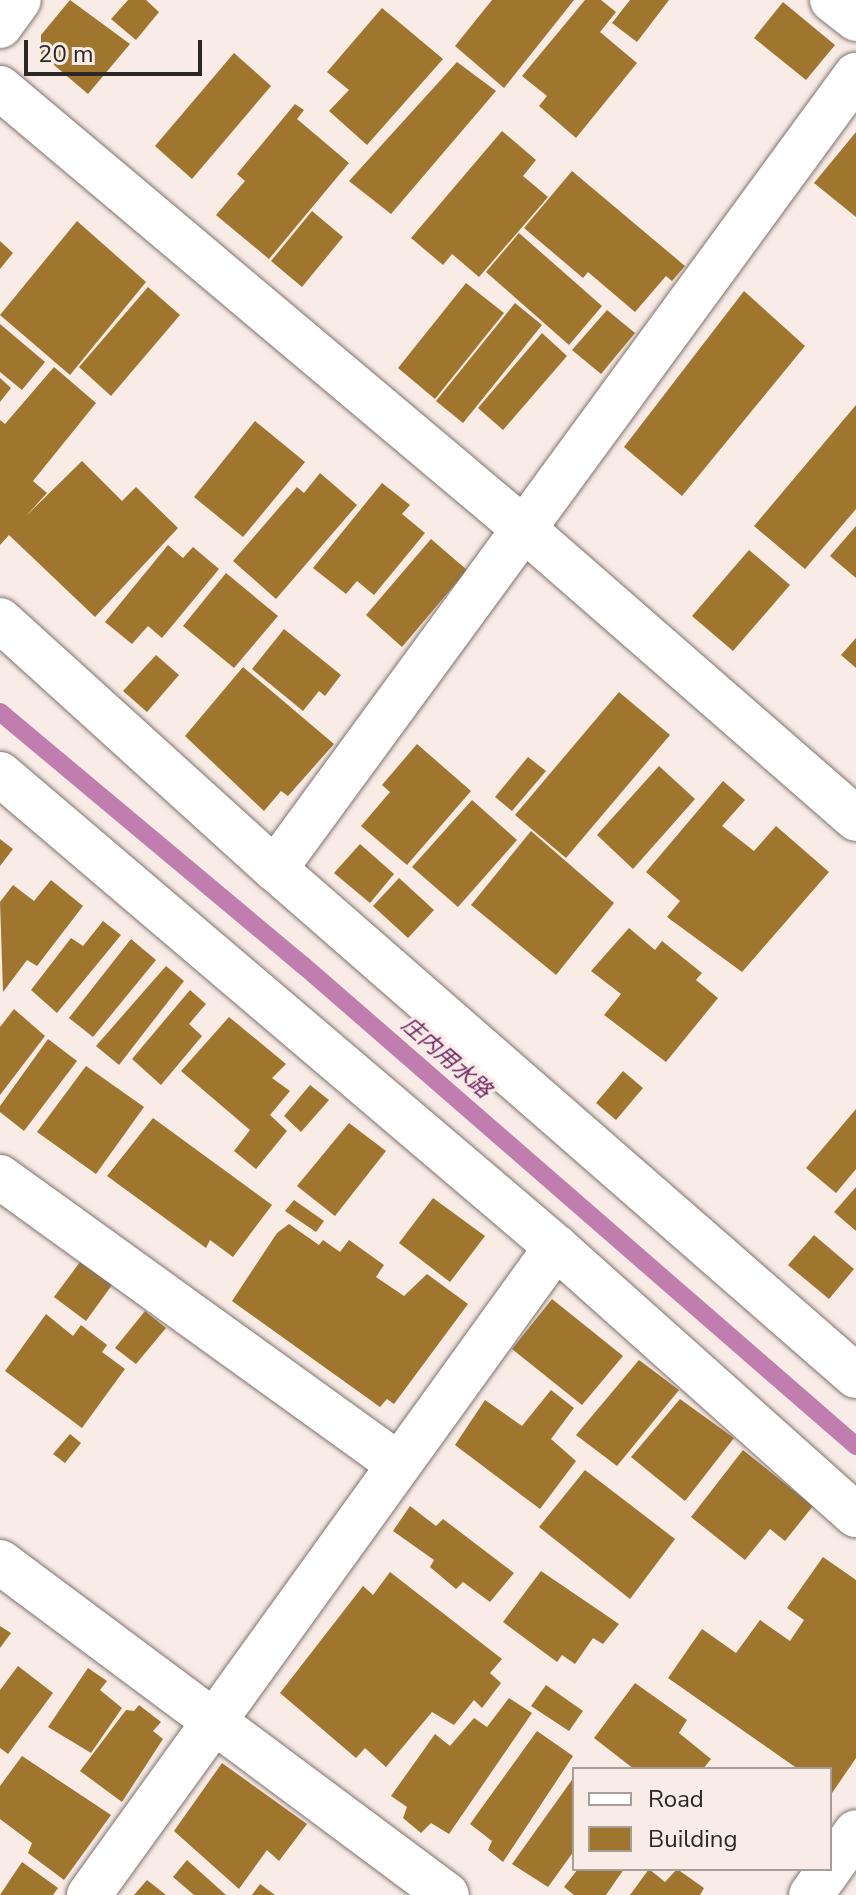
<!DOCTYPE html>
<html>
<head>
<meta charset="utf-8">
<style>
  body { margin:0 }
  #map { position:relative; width:856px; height:1895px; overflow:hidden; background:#f9ebe6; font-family:"Nunito Sans","Noto Sans JP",sans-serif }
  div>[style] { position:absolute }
  .stream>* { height:18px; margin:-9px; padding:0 9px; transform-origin:9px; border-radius:9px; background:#bf7eae }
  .building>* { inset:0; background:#a0762e }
  .roads { filter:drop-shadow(0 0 2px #7f736e) drop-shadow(0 0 2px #7f736e) }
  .minor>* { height:44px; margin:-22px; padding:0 22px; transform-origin:22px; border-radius:22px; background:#fff }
  .tertiary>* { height:44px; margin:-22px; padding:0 22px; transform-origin:22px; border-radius:22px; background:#fff }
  span { translate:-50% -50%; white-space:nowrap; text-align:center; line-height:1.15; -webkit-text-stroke:7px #f9ebe6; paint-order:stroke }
  .water-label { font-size:22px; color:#722562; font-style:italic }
  .legend { position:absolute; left:572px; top:1767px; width:260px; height:104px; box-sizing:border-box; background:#f9ebe6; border:2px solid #a79d99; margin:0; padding:10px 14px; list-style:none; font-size:24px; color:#2d2826 }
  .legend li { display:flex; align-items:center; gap:16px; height:40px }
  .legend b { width:40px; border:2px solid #a79d99 }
  .scale { position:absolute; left:24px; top:40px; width:178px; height:36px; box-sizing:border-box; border:4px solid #2d2826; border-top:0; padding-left:10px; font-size:24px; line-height:28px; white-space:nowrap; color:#2d2826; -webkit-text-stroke:6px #f9ebe6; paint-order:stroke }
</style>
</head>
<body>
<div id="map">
  <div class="stream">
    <i style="left:0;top:712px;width:396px;rotate:39.9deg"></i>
    <i style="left:304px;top:966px;width:732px;rotate:41.01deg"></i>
  </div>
  <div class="building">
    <i style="clip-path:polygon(70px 0,130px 44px,88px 94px,41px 54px,41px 35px)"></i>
    <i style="clip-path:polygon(128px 0,146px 0,159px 12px,136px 40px,111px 19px)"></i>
    <i style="clip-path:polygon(492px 0,574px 0,504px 88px,455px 46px)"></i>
    <i style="clip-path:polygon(585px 0,601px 0,616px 12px,600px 32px,637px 63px,576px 138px,539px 106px,547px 96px,522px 76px)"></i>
    <i style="clip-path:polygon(630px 0,669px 0,637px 42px,612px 23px)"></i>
    <i style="clip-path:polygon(783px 2px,835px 45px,806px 80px,754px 38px)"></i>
    <i style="clip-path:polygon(382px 8px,443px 59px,367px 145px,329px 111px,349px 90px,327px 72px)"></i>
    <i style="clip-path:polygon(234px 53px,271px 86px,192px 179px,155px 146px)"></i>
    <i style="clip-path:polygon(457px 62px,496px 91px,391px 214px,349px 181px)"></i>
    <i style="clip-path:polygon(295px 104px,304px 110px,297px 119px,349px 163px,269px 259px,216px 215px,245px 181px,237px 174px)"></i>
    <i style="clip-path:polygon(502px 131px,536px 160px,523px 176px,548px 197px,479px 277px,452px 254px,443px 265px,411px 238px)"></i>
    <i style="clip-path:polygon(856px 132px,856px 217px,814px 183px)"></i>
    <i style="clip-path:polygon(572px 171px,685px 266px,672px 281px,666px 276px,635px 312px,588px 272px,583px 278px,524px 228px)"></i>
    <i style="clip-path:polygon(312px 211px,343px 237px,302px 287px,271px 261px)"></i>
    <i style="clip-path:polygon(77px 221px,146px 282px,70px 375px,0 315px)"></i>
    <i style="clip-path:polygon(519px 233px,602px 306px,569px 345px,486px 272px)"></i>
    <i style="clip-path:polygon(0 241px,13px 253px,0 269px)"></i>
    <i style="clip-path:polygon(466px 283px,504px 313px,435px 399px,398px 368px)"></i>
    <i style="clip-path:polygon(148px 287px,180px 315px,111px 396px,79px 367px)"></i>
    <i style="clip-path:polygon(744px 291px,805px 346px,682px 496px,624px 447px)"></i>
    <i style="clip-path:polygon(515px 303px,542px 325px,463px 423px,436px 401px)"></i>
    <i style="clip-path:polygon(607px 310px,635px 333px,601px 374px,572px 350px)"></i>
    <i style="clip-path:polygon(0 324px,45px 362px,22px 390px,0 372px)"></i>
    <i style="clip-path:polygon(542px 333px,567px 356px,503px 430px,478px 408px)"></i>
    <i style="clip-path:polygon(54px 367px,96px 403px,33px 481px,47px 493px,26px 516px,82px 461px,122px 501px,136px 487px,178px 528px,95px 617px,9px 535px,0 545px,0 420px,5px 424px)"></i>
    <i style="clip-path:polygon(0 378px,11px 388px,0 402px)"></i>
    <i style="clip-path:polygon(856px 405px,856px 509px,805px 569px,754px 526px)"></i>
    <i style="clip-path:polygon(255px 421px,305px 462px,243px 537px,194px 497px)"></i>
    <i style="clip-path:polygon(320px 473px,357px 505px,276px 599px,233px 561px,297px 487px,304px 493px)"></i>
    <i style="clip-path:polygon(382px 483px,410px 505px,402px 514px,425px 533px,374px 595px,357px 581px,346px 594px,313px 568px)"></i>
    <i style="clip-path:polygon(856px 526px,856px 578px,830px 556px)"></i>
    <i style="clip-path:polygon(431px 539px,467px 570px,402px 647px,366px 615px)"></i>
    <i style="clip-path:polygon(168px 545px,183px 558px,193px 547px,219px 569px,162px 638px,148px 626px,132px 644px,105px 622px)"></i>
    <i style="clip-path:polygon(749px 550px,790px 585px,733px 651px,692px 616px)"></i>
    <i style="clip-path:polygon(226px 573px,278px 616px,234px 668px,183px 626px)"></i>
    <i style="clip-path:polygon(284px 629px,341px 675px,325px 696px,319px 691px,303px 711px,252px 669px)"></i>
    <i style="clip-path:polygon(856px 638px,856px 668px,841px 655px)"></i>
    <i style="clip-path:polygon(156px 655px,179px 675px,147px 712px,123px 691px)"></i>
    <i style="clip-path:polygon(243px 667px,334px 744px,288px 796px,281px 791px,264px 811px,185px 736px)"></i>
    <i style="clip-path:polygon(619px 692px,670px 735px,566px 858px,515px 815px)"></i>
    <i style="clip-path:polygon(417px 744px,471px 791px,407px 865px,361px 826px,390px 792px,382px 785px)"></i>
    <i style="clip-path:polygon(528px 757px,546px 771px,512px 811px,495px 797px)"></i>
    <i style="clip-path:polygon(659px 766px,695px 799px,633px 869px,597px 835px)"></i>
    <i style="clip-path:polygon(723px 781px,745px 800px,722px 826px,754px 851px,776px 826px,829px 872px,742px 972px,667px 917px,680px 901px,646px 872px)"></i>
    <i style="clip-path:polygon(472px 800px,517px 840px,458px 907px,412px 867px)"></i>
    <i style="clip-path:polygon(531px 831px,614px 903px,556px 975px,471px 905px)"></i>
    <i style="clip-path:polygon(0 839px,13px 849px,0 866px)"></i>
    <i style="clip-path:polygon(360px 844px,394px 874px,370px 903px,334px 873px)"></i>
    <i style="clip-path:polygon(399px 878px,434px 910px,408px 938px,373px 906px)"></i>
    <i style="clip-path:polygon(51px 880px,83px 906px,37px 966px,27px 960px,3px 992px,0 902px,13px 885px,34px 901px)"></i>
    <i style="clip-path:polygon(103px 921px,121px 935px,57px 1013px,31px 990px,71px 938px,83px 946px)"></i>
    <i style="clip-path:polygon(629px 928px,655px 950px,662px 941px,702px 973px,696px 980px,718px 998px,666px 1062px,604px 1015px,621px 994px,591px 971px)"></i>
    <i style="clip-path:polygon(131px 939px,156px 960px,93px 1037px,69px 1018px)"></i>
    <i style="clip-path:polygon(166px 966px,184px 981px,119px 1065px,96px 1046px)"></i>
    <i style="clip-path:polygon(190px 990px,206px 1004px,189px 1024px,202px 1036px,161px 1085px,132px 1059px)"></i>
    <i style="clip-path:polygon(14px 1009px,45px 1036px,0 1095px,0 1027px)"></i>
    <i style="clip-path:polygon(229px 1017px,286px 1064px,272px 1078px,290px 1091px,270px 1115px,287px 1131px,256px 1169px,234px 1151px,250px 1130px,181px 1071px)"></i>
    <i style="clip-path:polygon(48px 1039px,77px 1061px,24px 1131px,0 1112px,0 1106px)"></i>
    <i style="clip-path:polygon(86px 1066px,144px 1107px,96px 1174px,37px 1132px)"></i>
    <i style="clip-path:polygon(623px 1071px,643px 1088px,616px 1120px,596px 1103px)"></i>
    <i style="clip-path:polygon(310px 1085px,329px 1100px,301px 1132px,284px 1116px)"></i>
    <i style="clip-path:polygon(856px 1109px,856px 1169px,836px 1193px,806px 1168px)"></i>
    <i style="clip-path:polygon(153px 1118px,272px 1205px,233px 1257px,210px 1240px,206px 1248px,107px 1176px)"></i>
    <i style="clip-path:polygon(349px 1123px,386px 1151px,335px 1216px,297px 1186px)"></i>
    <i style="clip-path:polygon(856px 1187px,856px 1231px,834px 1212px)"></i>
    <i style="clip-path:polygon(433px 1198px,485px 1236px,450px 1282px,399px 1243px)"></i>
    <i style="clip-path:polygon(294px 1200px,324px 1221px,316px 1232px,285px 1211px)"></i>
    <i style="clip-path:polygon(289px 1224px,319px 1245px,323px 1240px,340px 1252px,349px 1240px,384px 1265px,376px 1277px,404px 1296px,427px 1274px,468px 1304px,394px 1404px,387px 1399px,380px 1407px,232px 1301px,277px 1233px)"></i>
    <i style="clip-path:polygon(814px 1235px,854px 1269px,829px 1299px,788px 1265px)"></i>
    <i style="clip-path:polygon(80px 1262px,112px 1285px,86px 1321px,54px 1297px)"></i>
    <i style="clip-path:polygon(552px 1299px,623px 1356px,582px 1405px,512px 1349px)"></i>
    <i style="clip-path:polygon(145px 1311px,166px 1328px,136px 1364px,115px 1348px)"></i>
    <i style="clip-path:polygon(46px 1314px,73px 1336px,81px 1325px,107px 1345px,102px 1352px,125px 1369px,82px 1428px,5px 1371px)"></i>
    <i style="clip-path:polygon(639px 1360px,679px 1390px,617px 1466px,576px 1435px)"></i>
    <i style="clip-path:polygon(551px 1390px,574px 1408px,551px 1439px,576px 1461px,540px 1509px,455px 1445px,485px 1400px,522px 1426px)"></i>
    <i style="clip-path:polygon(680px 1399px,734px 1438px,685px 1501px,631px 1457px)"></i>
    <i style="clip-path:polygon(70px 1434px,81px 1443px,65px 1463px,53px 1454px)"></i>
    <i style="clip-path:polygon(743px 1450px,813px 1506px,785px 1541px,770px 1529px,745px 1560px,691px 1517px)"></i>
    <i style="clip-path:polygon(585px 1470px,675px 1539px,630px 1599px,539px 1527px)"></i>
    <i style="clip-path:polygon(410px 1506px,436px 1526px,443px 1519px,514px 1573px,490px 1602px,463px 1582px,456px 1589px,430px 1567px,434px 1560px,393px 1531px)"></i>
    <i style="clip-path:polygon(823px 1557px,856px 1580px,856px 1758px,832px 1793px,830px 1769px,798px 1769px,668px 1678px,702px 1629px,736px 1653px,760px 1620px,790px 1641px,804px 1620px,787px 1608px)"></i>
    <i style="clip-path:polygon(541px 1571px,619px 1624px,603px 1644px,593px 1638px,575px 1664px,562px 1655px,557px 1662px,503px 1622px)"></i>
    <i style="clip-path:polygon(390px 1572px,502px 1659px,490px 1673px,501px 1683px,482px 1708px,474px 1700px,454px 1725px,432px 1712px,386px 1767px,365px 1748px,356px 1758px,280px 1693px,363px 1586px,373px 1595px)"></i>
    <i style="clip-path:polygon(0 1626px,11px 1633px,0 1648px)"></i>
    <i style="clip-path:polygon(18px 1666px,53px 1693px,8px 1754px,0 1748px,0 1690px)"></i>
    <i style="clip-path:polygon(88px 1668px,107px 1681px,100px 1690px,122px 1708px,91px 1753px,48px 1727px)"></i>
    <i style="clip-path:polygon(635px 1683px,687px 1720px,679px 1733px,711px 1759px,703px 1769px,634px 1769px,594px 1738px)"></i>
    <i style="clip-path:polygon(546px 1685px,583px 1711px,569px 1731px,531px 1706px)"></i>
    <i style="clip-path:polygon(509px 1698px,532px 1713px,449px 1834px,431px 1823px,421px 1833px,403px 1818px,407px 1807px,391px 1796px,435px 1734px,450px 1746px,474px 1718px,487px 1727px)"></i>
    <i style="clip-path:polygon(139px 1705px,161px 1722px,153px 1731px,163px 1739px,122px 1802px,80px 1771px,126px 1710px,134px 1711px)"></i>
    <i style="clip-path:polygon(537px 1731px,573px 1756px,503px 1862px,488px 1850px,492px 1841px,470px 1824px)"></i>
    <i style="clip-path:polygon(22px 1756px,111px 1815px,64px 1880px,28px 1853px,32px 1843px,0 1819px,0 1786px)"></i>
    <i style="clip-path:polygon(222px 1763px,307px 1824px,279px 1861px,267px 1850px,239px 1889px,174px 1831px)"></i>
    <i style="clip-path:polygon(574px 1777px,574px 1851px,548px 1887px,512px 1864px)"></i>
    <i style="clip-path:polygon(187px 1860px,226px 1895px,194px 1895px,173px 1877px)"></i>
    <i style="clip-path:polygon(22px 1862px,58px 1888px,53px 1895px,0 1895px)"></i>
    <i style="clip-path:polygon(578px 1869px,624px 1869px,606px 1895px,574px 1895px,564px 1887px)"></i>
    <i style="clip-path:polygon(649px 1869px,665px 1882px,677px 1869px,704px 1888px,700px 1895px,630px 1895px)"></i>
    <i style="clip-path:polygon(147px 1880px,166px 1895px,134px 1895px)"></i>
    <i style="clip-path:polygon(260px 1884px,275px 1895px,252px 1895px)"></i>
  </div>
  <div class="roads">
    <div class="minor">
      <i style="left:832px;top:0;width:31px;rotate:38deg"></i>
      <i style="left:0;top:26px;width:32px;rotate:-54deg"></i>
      <i style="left:0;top:620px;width:371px;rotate:42.2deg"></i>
      <i style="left:275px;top:869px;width:771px;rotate:41.11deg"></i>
      <i style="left:0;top:774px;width:730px;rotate:40.39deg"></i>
      <i style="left:556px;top:1247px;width:402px;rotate:41.8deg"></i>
      <i style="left:275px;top:869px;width:984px;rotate:-53.81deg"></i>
      <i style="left:0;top:1177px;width:488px;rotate:35.8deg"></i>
      <i style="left:0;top:1562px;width:557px;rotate:36.68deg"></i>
      <i style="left:89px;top:1895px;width:799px;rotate:-54.22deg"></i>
      <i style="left:811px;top:1895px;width:77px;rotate:-54.5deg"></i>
    </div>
    <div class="tertiary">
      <i style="left:0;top:88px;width:685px;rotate:40.08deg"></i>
      <i style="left:524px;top:529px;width:441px;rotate:41.1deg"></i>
    </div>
  </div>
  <div class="water-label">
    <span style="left:446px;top:1058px;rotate:41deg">庄内用水路</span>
  </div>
  <ul class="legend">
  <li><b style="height:10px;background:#fff"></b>Road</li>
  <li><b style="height:22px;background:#a0762e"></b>Building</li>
  </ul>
  <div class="scale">20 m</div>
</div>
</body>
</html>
